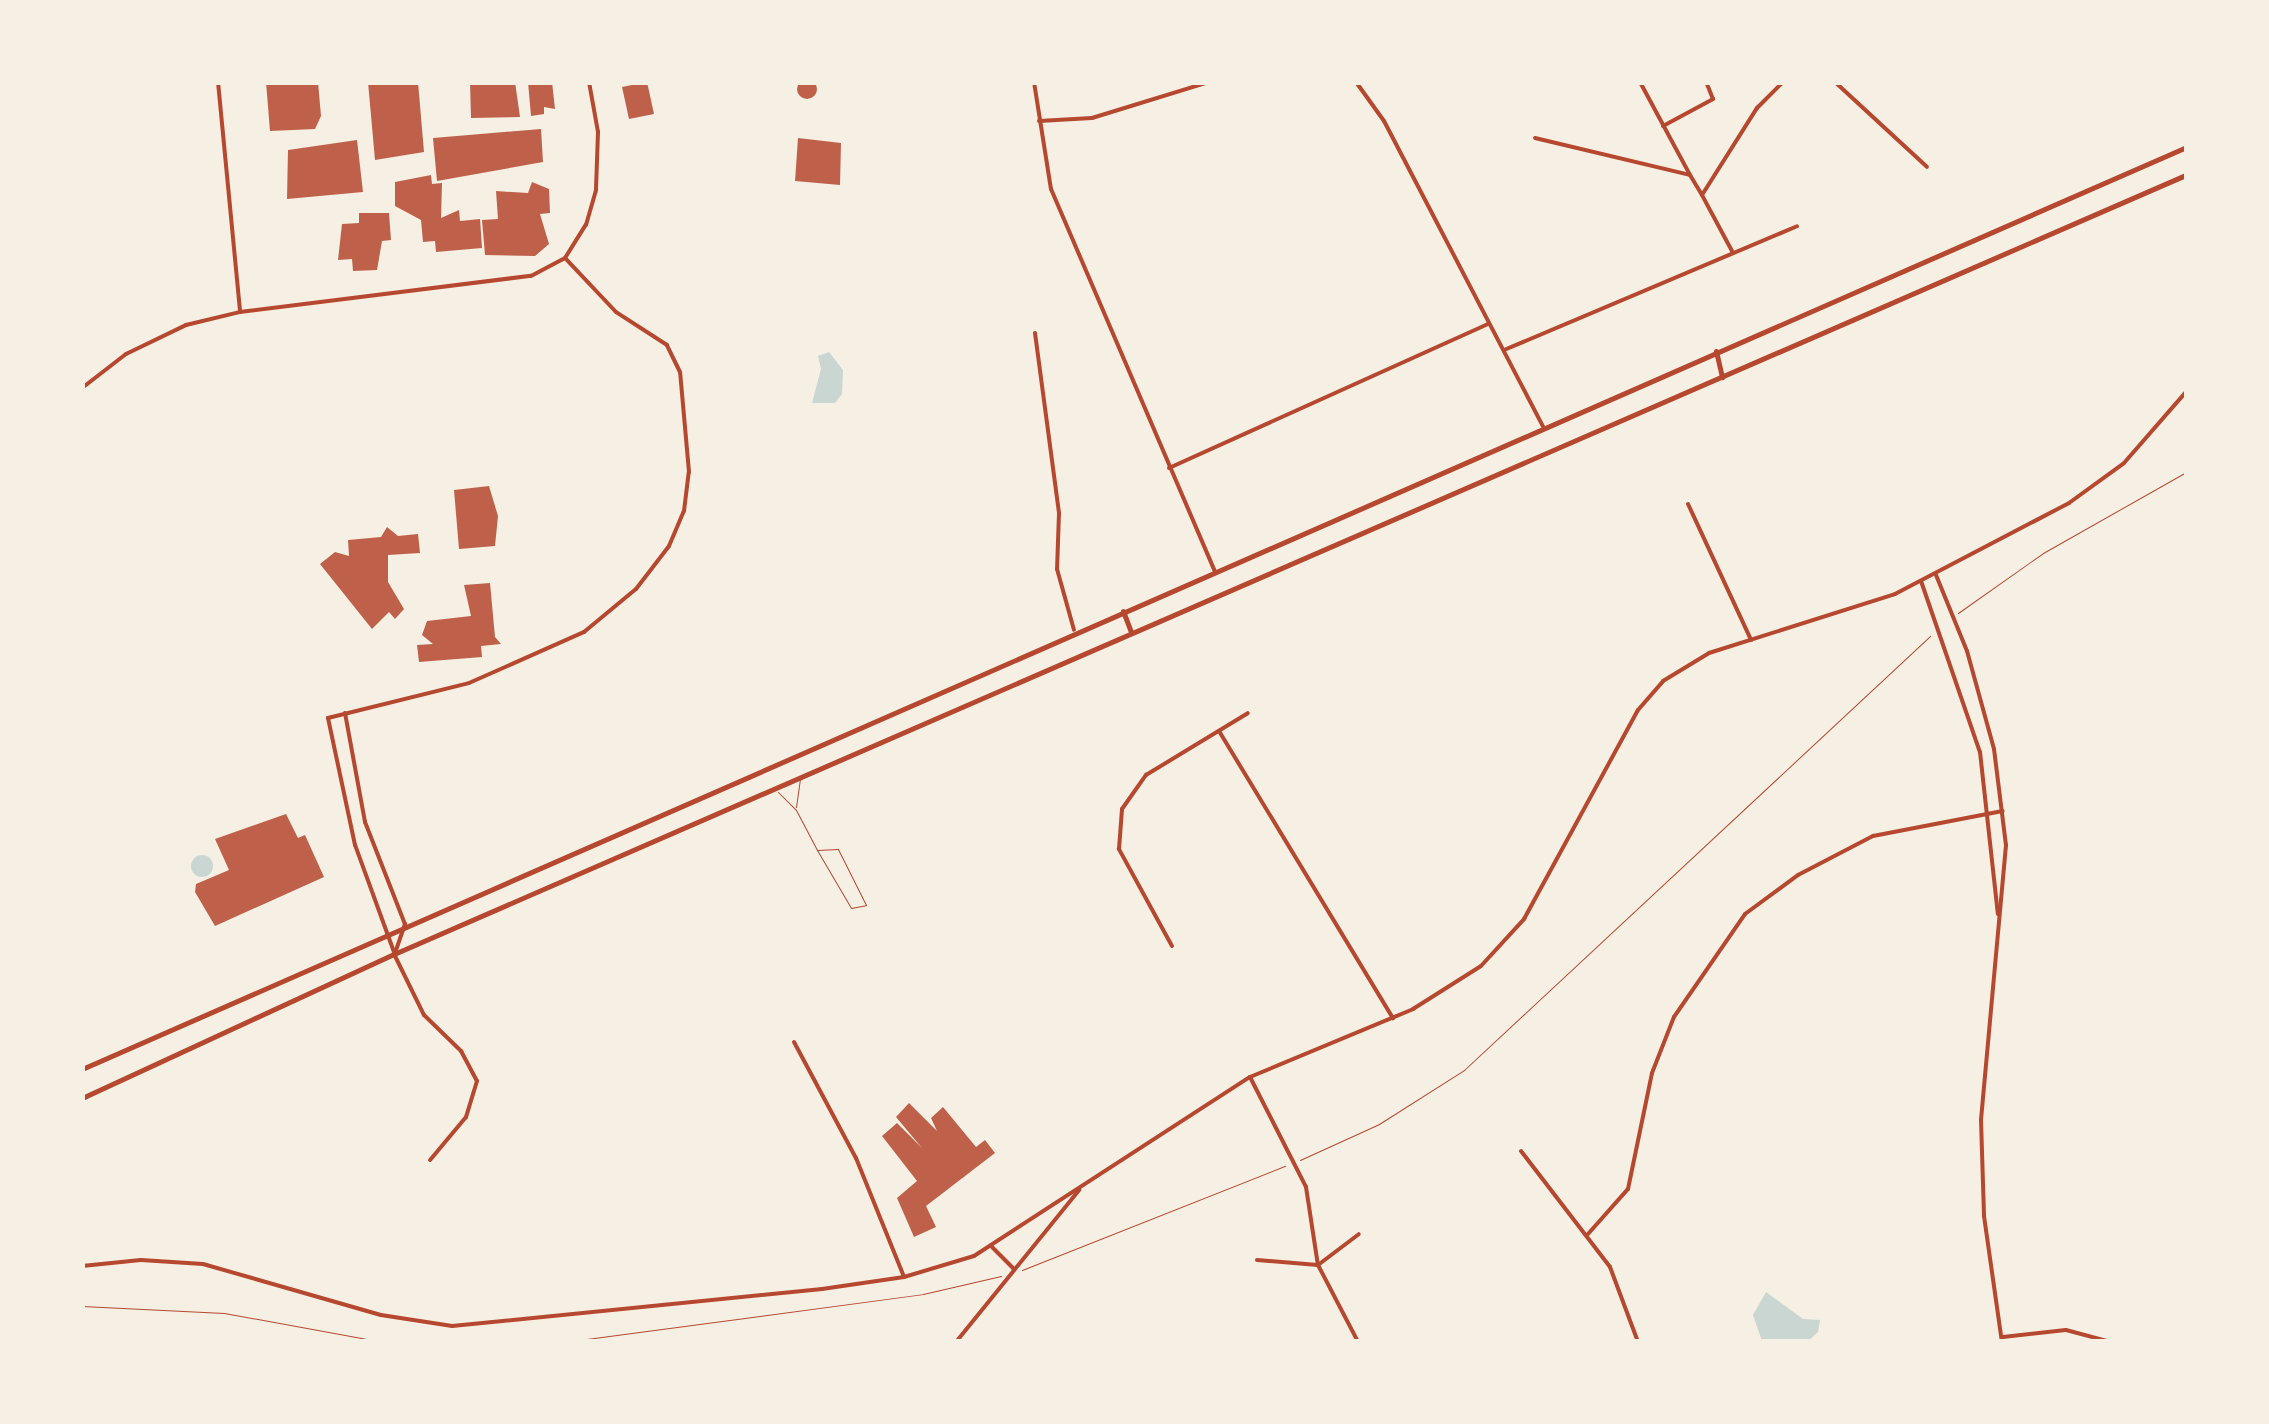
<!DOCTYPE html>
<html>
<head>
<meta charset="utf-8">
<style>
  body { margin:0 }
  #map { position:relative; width:2269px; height:1424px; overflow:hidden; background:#f6efe4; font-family:Rubik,sans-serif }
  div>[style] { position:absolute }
  .water>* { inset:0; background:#c9d6d2 }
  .round { border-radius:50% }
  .building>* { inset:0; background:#bf614a }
  .path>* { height:1px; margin:-0.5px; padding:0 0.5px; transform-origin:0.5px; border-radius:0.5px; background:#b5482f }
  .service>* { height:1px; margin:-0.5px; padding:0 0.5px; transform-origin:0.5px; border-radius:0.5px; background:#b5482f }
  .minor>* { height:4px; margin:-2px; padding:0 2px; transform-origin:2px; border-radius:2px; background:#b5482f }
  .tertiary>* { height:4px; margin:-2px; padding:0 2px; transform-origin:2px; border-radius:2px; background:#b5482f }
  .trunk>* { height:5px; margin:-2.5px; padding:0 2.5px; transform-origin:2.5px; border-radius:2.5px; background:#b5482f }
  span { translate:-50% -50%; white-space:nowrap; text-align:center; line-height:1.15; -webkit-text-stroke:10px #f6efe4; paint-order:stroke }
  .frame { position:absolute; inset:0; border:85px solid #f6efe4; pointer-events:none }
</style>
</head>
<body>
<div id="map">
  <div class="water">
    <i style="clip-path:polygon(829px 352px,843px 370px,842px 394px,835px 403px,812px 403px,821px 369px,818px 356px)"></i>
    <i class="round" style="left:191px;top:855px;width:22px;height:22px"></i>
    <i style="clip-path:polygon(1766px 1292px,1803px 1319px,1820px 1320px,1818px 1332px,1808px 1341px,1762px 1341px,1753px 1315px)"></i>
  </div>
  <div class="building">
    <i class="round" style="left:797px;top:79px;width:20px;height:20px"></i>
    <i style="clip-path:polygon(266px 82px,318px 82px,321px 116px,315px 129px,270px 131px)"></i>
    <i style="clip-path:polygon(368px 82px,418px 82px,424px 152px,375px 160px)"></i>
    <i style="clip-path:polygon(470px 82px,515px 82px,520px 117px,471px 118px)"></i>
    <i style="clip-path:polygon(528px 82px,552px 82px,555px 109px,544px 107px,544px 114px,531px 116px)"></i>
    <i style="clip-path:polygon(647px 82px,654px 114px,629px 119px,622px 87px)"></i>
    <i style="clip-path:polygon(541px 129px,543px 162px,437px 181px,433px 138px)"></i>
    <i style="clip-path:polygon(798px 138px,841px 143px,840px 185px,795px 181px)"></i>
    <i style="clip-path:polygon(357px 140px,363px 192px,287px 199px,288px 150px)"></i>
    <i style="clip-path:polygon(431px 175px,432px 184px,442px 183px,441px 218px,459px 210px,460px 221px,480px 219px,482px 248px,436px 252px,435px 241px,423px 242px,421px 220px,395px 206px,395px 182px)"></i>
    <i style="clip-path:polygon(532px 182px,549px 189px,550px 213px,540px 214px,549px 244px,535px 256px,485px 255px,482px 220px,498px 219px,496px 191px,528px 193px)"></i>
    <i style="clip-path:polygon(359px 213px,389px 213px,391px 240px,382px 241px,377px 270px,353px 271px,352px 259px,338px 260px,342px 224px,359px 223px)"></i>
    <i style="clip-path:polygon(489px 486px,498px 516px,495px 546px,459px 549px,454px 490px)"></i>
    <i style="clip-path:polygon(387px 527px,398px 536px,418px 534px,420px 553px,388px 555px,388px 582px,404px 609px,395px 619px,389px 612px,372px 629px,320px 564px,335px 552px,349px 556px,348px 540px,381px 537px)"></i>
    <i style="clip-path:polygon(490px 583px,495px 637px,501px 644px,481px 646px,482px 657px,419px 662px,417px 645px,433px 644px,422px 635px,427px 621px,471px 616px,464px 585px)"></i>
    <i style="clip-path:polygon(286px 814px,298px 838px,305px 835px,324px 877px,215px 926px,195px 892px,196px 884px,229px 870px,215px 839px)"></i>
    <i style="clip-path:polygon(909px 1103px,937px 1131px,931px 1118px,943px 1107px,976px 1147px,985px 1140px,995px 1153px,926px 1206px,936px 1227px,914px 1237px,897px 1198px,917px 1181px,882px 1136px,897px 1123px,922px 1148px,896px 1117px)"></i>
  </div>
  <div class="path">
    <i style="left:1958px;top:613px;width:104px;rotate:-35.2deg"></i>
    <i style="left:2043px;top:553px;width:164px;rotate:-29.5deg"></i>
    <i style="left:1300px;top:1160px;width:87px;rotate:-24.5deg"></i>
    <i style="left:1379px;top:1124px;width:101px;rotate:-32.4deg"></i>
    <i style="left:1464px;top:1070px;width:637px;rotate:-42.96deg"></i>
    <i style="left:1022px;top:1270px;width:283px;rotate:-21.6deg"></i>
    <i style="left:82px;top:1306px;width:142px;rotate:2.8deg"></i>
    <i style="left:224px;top:1313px;width:163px;rotate:10.3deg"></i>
    <i style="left:564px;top:1342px;width:362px;rotate:-7.6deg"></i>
    <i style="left:923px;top:1294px;width:80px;rotate:-13deg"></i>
  </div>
  <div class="service">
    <i style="left:778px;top:792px;width:25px;rotate:45deg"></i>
    <i style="left:796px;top:810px;width:45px;rotate:62.3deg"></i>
    <i style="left:817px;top:850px;width:67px;rotate:59.6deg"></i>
    <i style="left:851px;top:908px;width:15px;rotate:-11deg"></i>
    <i style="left:866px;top:905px;width:63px;rotate:-116.6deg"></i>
    <i style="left:838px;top:849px;width:21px;rotate:177deg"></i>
    <i style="left:796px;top:807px;width:28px;rotate:-82deg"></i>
  </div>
  <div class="minor">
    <i style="left:1034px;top:82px;width:108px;rotate:81deg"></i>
    <i style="left:1051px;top:189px;width:416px;rotate:66.8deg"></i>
    <i style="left:1356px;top:82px;width:48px;rotate:54.3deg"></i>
    <i style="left:1384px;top:121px;width:344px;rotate:62.5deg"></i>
    <i style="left:1640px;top:82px;width:106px;rotate:61.7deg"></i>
    <i style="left:1835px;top:82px;width:125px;rotate:42.7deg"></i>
    <i style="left:1039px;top:121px;width:53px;rotate:-3.2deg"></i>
    <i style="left:1092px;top:118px;width:122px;rotate:-17.1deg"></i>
    <i style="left:1663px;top:126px;width:57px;rotate:-28.4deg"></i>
    <i style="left:1713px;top:99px;width:18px;rotate:-112deg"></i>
    <i style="left:1535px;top:138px;width:159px;rotate:13.4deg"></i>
    <i style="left:1690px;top:175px;width:23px;rotate:59deg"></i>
    <i style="left:1732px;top:251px;width:64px;rotate:-118.2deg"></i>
    <i style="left:1702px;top:195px;width:103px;rotate:-57.7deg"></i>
    <i style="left:1757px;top:108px;width:37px;rotate:-45deg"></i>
    <i style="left:1035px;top:333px;width:182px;rotate:82.4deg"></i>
    <i style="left:1059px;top:513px;width:56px;rotate:92deg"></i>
    <i style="left:1057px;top:569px;width:63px;rotate:74.4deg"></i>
    <i style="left:1504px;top:350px;width:318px;rotate:-22.9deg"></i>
    <i style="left:1169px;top:468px;width:350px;rotate:-24.3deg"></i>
    <i style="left:1688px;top:504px;width:150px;rotate:65.1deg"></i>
    <i style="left:1936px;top:575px;width:82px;rotate:67.8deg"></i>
    <i style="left:1967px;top:651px;width:102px;rotate:74.6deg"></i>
    <i style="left:1994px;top:749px;width:97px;rotate:82.9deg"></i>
    <i style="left:2006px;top:845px;width:276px;rotate:95.2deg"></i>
    <i style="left:1981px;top:1120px;width:96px;rotate:88.2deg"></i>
    <i style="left:1984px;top:1216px;width:127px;rotate:81.9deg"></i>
    <i style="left:1921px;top:581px;width:181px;rotate:71deg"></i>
    <i style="left:1980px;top:752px;width:163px;rotate:83.7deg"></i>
    <i style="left:1219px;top:731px;width:336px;rotate:58.8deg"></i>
    <i style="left:1172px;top:946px;width:111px;rotate:-118.7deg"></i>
    <i style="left:1119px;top:849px;width:40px;rotate:-85.7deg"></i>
    <i style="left:1122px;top:809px;width:42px;rotate:-54.8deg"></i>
    <i style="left:1146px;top:775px;width:119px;rotate:-31.3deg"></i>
    <i style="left:394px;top:954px;width:68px;rotate:63.8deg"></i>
    <i style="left:424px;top:1015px;width:52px;rotate:44.2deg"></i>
    <i style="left:461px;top:1051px;width:34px;rotate:62deg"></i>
    <i style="left:477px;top:1081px;width:38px;rotate:107deg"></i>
    <i style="left:466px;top:1117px;width:56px;rotate:129.9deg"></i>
    <i style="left:794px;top:1042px;width:132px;rotate:61.9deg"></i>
    <i style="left:856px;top:1158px;width:128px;rotate:68deg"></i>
    <i style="left:1250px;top:1077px;width:123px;rotate:63deg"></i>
    <i style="left:1306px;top:1187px;width:79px;rotate:81.3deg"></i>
    <i style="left:1318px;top:1265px;width:87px;rotate:62.5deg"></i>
    <i style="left:1521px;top:1151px;width:146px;rotate:52.5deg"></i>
    <i style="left:1610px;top:1267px;width:80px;rotate:69.5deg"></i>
    <i style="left:1588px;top:1234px;width:60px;rotate:-48.4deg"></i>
    <i style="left:1628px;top:1189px;width:118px;rotate:-78.3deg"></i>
    <i style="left:1652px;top:1073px;width:60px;rotate:-68.6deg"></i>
    <i style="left:1674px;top:1017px;width:125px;rotate:-55.4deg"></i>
    <i style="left:1745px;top:914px;width:66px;rotate:-36.3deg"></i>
    <i style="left:1798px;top:875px;width:85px;rotate:-27.5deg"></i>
    <i style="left:1873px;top:836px;width:132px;rotate:-10.9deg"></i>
    <i style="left:1257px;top:1260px;width:61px;rotate:4.7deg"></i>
    <i style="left:1318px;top:1265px;width:51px;rotate:-37.1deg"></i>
    <i style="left:2003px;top:1337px;width:63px;rotate:-6.3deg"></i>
    <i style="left:2066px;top:1330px;width:47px;rotate:14.9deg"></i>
    <i style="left:956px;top:1342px;width:196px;rotate:-51deg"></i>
  </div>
  <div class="tertiary">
    <i style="left:218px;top:82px;width:231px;rotate:84.5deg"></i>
    <i style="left:82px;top:388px;width:56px;rotate:-37.7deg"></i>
    <i style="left:126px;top:354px;width:67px;rotate:-25.8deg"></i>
    <i style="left:186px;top:325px;width:56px;rotate:-13.5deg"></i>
    <i style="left:240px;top:312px;width:293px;rotate:-7.1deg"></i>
    <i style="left:531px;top:276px;width:38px;rotate:-28deg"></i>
    <i style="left:565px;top:258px;width:39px;rotate:-58deg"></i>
    <i style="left:586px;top:225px;width:37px;rotate:-74deg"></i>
    <i style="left:596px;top:189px;width:57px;rotate:-88deg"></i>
    <i style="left:598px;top:132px;width:51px;rotate:-100.2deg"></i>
    <i style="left:345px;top:713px;width:111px;rotate:79.6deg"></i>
    <i style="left:365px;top:822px;width:110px;rotate:68.6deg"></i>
    <i style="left:405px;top:924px;width:31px;rotate:109deg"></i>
    <i style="left:394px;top:952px;width:114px;rotate:-110deg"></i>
    <i style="left:355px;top:845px;width:130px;rotate:-102deg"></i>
    <i style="left:328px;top:718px;width:145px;rotate:-13.9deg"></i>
    <i style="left:469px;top:683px;width:126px;rotate:-23.9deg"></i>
    <i style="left:584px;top:632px;width:67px;rotate:-39.6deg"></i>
    <i style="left:636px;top:589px;width:54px;rotate:-52.5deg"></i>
    <i style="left:669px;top:546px;width:38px;rotate:-67deg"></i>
    <i style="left:684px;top:511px;width:39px;rotate:-83deg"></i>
    <i style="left:689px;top:472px;width:100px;rotate:-95.1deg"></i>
    <i style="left:680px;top:372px;width:30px;rotate:-116deg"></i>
    <i style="left:667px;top:345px;width:61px;rotate:-147.1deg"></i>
    <i style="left:616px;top:312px;width:74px;rotate:-133.4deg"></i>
    <i style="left:992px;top:1247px;width:30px;rotate:45deg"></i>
    <i style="left:82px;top:1266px;width:59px;rotate:-5.8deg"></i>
    <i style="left:141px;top:1260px;width:62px;rotate:3.7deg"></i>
    <i style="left:203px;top:1264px;width:185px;rotate:16deg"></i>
    <i style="left:381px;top:1315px;width:72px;rotate:8.8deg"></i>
    <i style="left:452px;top:1326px;width:372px;rotate:-5.7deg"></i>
    <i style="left:822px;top:1289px;width:83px;rotate:-8.3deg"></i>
    <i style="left:904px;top:1277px;width:73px;rotate:-16.7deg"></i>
    <i style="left:974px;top:1256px;width:329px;rotate:-33deg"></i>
    <i style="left:1250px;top:1077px;width:177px;rotate:-22.6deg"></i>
    <i style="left:1413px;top:1009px;width:80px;rotate:-32.3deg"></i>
    <i style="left:1481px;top:966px;width:64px;rotate:-47.5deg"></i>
    <i style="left:1524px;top:919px;width:238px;rotate:-61.4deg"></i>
    <i style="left:1638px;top:710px;width:38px;rotate:-49deg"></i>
    <i style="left:1663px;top:681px;width:54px;rotate:-31.3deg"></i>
    <i style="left:1709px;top:653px;width:195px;rotate:-17.6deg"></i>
    <i style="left:1895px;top:594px;width:196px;rotate:-27.6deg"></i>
    <i style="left:2069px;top:503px;width:68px;rotate:-36deg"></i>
    <i style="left:2124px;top:463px;width:94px;rotate:-48.9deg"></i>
  </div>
  <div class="trunk">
    <i style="left:1716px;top:351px;width:27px;rotate:77deg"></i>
    <i style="left:1123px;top:611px;width:22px;rotate:69deg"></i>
    <i style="left:82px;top:1069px;width:2297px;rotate:-23.66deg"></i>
    <i style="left:82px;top:1098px;width:344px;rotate:-24.8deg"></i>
    <i style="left:394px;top:954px;width:1954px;rotate:-23.5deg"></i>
  </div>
  <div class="frame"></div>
</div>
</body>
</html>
